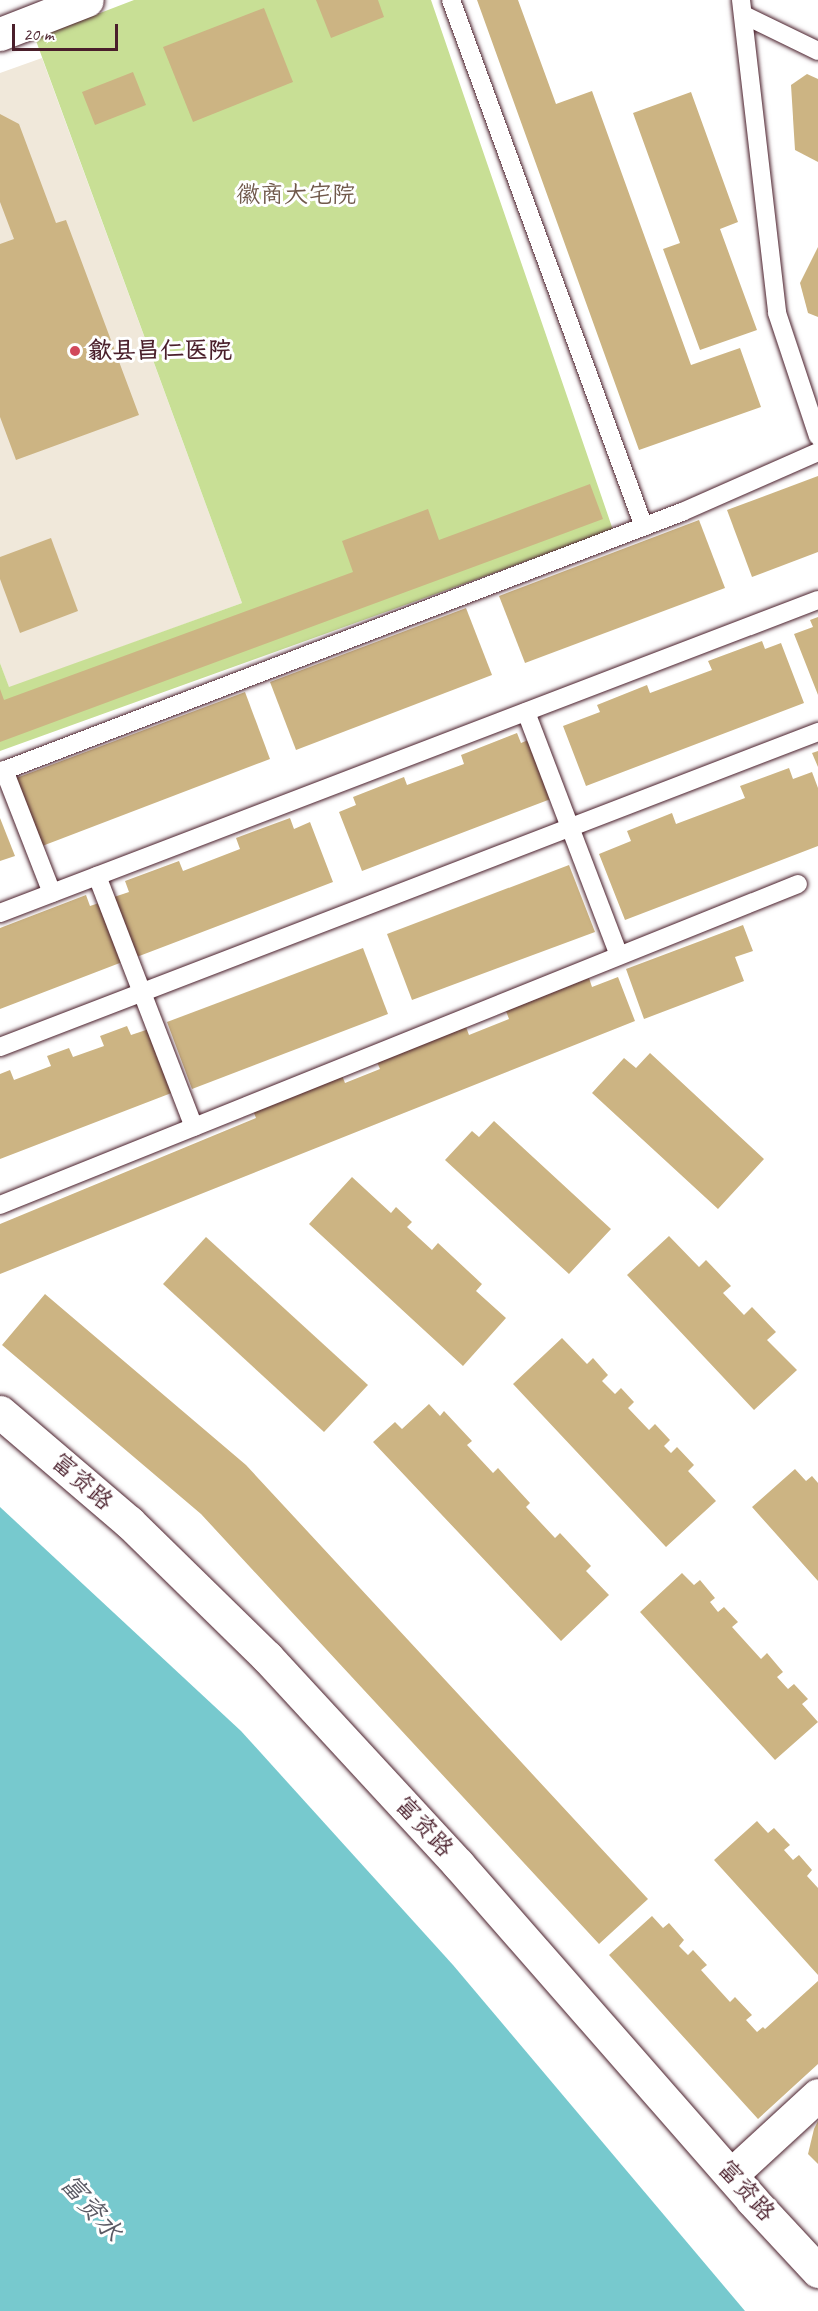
<!DOCTYPE html>
<html>
<head>
<meta charset="utf-8">
<style>
  body { margin:0 }
  #map { position:relative; width:818px; height:2311px; overflow:hidden; background:#fff; font-family:Caveat,"LXGW WenKai TC",sans-serif }
  div>[style] { position:absolute }
  .built>* { inset:0; background:#f0e8da }
  .green>* { inset:0; background:#c8df95 }
  .water>* { inset:0; background:#77c9ce }
  .building>* { inset:0; background:#ccb483 }
  .roads { filter:drop-shadow(0 0 2px #4a1f2b) drop-shadow(0 0 2px #4a1f2b) }
  .lane>* { height:18px; margin:-9px; padding:0 9px; transform-origin:9px; border-radius:9px; background:#fff }
  .street>* { height:33px; margin:-16.5px; padding:0 16.5px; transform-origin:16.5px; border-radius:16.5px; background:#fff }
  .secondary>* { height:33px; margin:-16.5px; padding:0 16.5px; transform-origin:16.5px; border-radius:16.5px; background:#fff }
  .dots>* { width:16px; height:16px; translate:-50% -50%; box-sizing:border-box; border:3px solid #fff; border-radius:50% }
  span { translate:-50% -50%; white-space:nowrap; text-align:center; line-height:1.15; -webkit-text-stroke:6px #fff; paint-order:stroke }
  .park-label { font-size:24px; color:#70594b }
  .poi-label { font-size:24px; color:#4a1f2b; font-weight:700 }
  .left { translate:0 -50%; text-align:left }
  .street-label { font-size:24px; color:#4a1f2b }
  .water-label { font-size:26px; color:#5a5a64; font-style:italic }
  .scale { position:absolute; left:12px; top:24px; width:106px; height:27px; box-sizing:border-box; border:3px solid #4a1f2b; border-top:0; padding-left:8px; font-size:18px; line-height:21px; white-space:nowrap; color:#4a1f2b; -webkit-text-stroke:4px #fff; paint-order:stroke }
</style>
</head>
<body>
<div id="map">
  <div class="built">
    <i style="clip-path:polygon(42px 58px,242px 603px,9px 688px,0 663px,0 73px)"></i>
  </div>
  <div class="green">
    <i style="clip-path:polygon(134px 0,431px 0,613px 530px,0 751px,0 663px,9px 687px,242px 603px,35px 38px)"></i>
  </div>
  <div class="water">
    <i style="clip-path:polygon(0 1507px,241px 1731px,453px 1965px,745px 2311px,0 2311px)"></i>
  </div>
  <div class="building">
    <i style="clip-path:polygon(316px 0,378px 0,384px 17px,331px 38px)"></i>
    <i style="clip-path:polygon(477px 0,518px 0,556px 104px,592px 91px,691px 365px,740px 348px,761px 407px,639px 450px)"></i>
    <i style="clip-path:polygon(264px 8px,293px 82px,193px 122px,163px 47px)"></i>
    <i style="clip-path:polygon(133px 72px,146px 105px,95px 125px,82px 92px)"></i>
    <i style="clip-path:polygon(807px 74px,818px 79px,818px 162px,795px 150px,791px 85px)"></i>
    <i style="clip-path:polygon(691px 92px,738px 222px,720px 229px,757px 330px,700px 350px,663px 249px,680px 243px,633px 113px)"></i>
    <i style="clip-path:polygon(0 114px,19px 124px,56px 223px,66px 220px,139px 415px,16px 460px,0 417px,0 244px,14px 239px,0 202px)"></i>
    <i style="clip-path:polygon(818px 247px,818px 317px,808px 313px,800px 283px)"></i>
    <i style="clip-path:polygon(818px 476px,818px 552px,752px 577px,727px 510px)"></i>
    <i style="clip-path:polygon(590px 484px,603px 519px,0 742px,0 689px,4px 700px,353px 572px,342px 541px,428px 509px,439px 540px)"></i>
    <i style="clip-path:polygon(699px 520px,725px 588px,525px 663px,499px 596px)"></i>
    <i style="clip-path:polygon(51px 538px,78px 611px,20px 633px,0 579px,0 557px)"></i>
    <i style="clip-path:polygon(466px 608px,492px 675px,296px 750px,270px 682px)"></i>
    <i style="clip-path:polygon(818px 617px,818px 695px,794px 634px,813px 627px,810px 620px)"></i>
    <i style="clip-path:polygon(762px 641px,765px 649px,781px 643px,804px 703px,586px 786px,563px 726px,600px 712px,597px 705px,647px 685px,650px 693px,712px 670px,708px 661px)"></i>
    <i style="clip-path:polygon(245px 692px,270px 759px,37px 848px,11px 780px)"></i>
    <i style="clip-path:polygon(517px 733px,521px 743px,533px 738px,556px 797px,362px 871px,339px 812px,356px 805px,353px 797px,404px 777px,407px 785px,464px 764px,461px 755px)"></i>
    <i style="clip-path:polygon(818px 751px,818px 767px,812px 753px)"></i>
    <i style="clip-path:polygon(789px 768px,793px 779px,812px 772px,818px 788px,818px 846px,625px 920px,599px 854px,631px 841px,627px 831px,672px 813px,676px 824px,745px 798px,740px 786px)"></i>
    <i style="clip-path:polygon(0 818px,15px 856px,0 861px)"></i>
    <i style="clip-path:polygon(290px 818px,294px 829px,310px 822px,333px 882px,134px 958px,111px 898px,129px 892px,125px 881px,179px 861px,183px 871px,240px 849px,236px 838px)"></i>
    <i style="clip-path:polygon(569px 865px,595px 932px,412px 1000px,387px 934px)"></i>
    <i style="clip-path:polygon(86px 895px,90px 906px,102px 902px,125px 961px,0 1009px,0 928px)"></i>
    <i style="clip-path:polygon(743px 925px,753px 951px,735px 957px,744px 981px,644px 1019px,626px 969px)"></i>
    <i style="clip-path:polygon(363px 948px,388px 1014px,192px 1089px,167px 1022px)"></i>
    <i style="clip-path:polygon(618px 977px,635px 1021px,0 1274px,0 1224px,256px 1118px,252px 1108px,341px 1073px,345px 1083px,380px 1069px,377px 1062px,466px 1027px,469px 1035px,509px 1019px,506px 1011px,589px 978px,592px 987px)"></i>
    <i style="clip-path:polygon(127px 1026px,131px 1035px,149px 1029px,174px 1092px,0 1159px,0 1074px,10px 1070px,14px 1080px,51px 1066px,47px 1056px,69px 1048px,73px 1057px,104px 1046px,100px 1036px)"></i>
    <i style="clip-path:polygon(650px 1053px,764px 1159px,718px 1209px,592px 1093px,624px 1058px,636px 1068px)"></i>
    <i style="clip-path:polygon(494px 1121px,611px 1229px,569px 1274px,445px 1160px,472px 1131px,479px 1137px)"></i>
    <i style="clip-path:polygon(352px 1177px,391px 1213px,396px 1207px,412px 1222px,407px 1227px,432px 1250px,438px 1243px,482px 1284px,476px 1291px,506px 1318px,463px 1366px,309px 1224px)"></i>
    <i style="clip-path:polygon(669px 1236px,699px 1267px,706px 1260px,731px 1286px,723px 1293px,744px 1315px,752px 1307px,776px 1332px,767px 1340px,797px 1370px,754px 1410px,627px 1275px)"></i>
    <i style="clip-path:polygon(206px 1237px,368px 1385px,324px 1432px,163px 1284px)"></i>
    <i style="clip-path:polygon(45px 1294px,246px 1465px,648px 1899px,599px 1944px,201px 1514px,2px 1345px)"></i>
    <i style="clip-path:polygon(562px 1338px,587px 1364px,593px 1358px,608px 1375px,602px 1381px,615px 1394px,621px 1388px,634px 1402px,628px 1408px,649px 1430px,655px 1424px,670px 1440px,664px 1446px,671px 1453px,677px 1447px,694px 1465px,688px 1471px,716px 1501px,666px 1547px,513px 1384px)"></i>
    <i style="clip-path:polygon(429px 1404px,440px 1416px,444px 1411px,472px 1441px,467px 1445px,493px 1473px,498px 1468px,530px 1503px,526px 1507px,555px 1538px,560px 1533px,591px 1566px,586px 1571px,609px 1595px,561px 1641px,373px 1442px,395px 1422px,402px 1429px)"></i>
    <i style="clip-path:polygon(795px 1469px,806px 1481px,812px 1476px,818px 1483px,818px 1581px,752px 1507px)"></i>
    <i style="clip-path:polygon(682px 1573px,694px 1585px,700px 1580px,715px 1598px,710px 1602px,718px 1612px,724px 1607px,738px 1622px,732px 1627px,761px 1659px,767px 1653px,783px 1672px,777px 1677px,788px 1689px,794px 1684px,808px 1699px,802px 1704px,818px 1722px,775px 1760px,640px 1612px)"></i>
    <i style="clip-path:polygon(757px 1821px,768px 1833px,774px 1828px,790px 1845px,784px 1850px,793px 1860px,799px 1855px,812px 1870px,807px 1876px,818px 1888px,818px 1975px,714px 1860px)"></i>
    <i style="clip-path:polygon(652px 1916px,663px 1928px,669px 1923px,684px 1940px,679px 1946px,688px 1955px,693px 1950px,707px 1965px,701px 1970px,730px 2002px,735px 1997px,752px 2015px,746px 2020px,757px 2032px,763px 2027px,765px 2029px,818px 1981px,818px 2064px,758px 2119px,609px 1955px)"></i>
    <i style="clip-path:polygon(818px 2121px,818px 2164px,808px 2154px,814px 2129px)"></i>
  </div>
  <div class="roads">
    <div class="lane">
      <i style="left:451px;top:0;width:561px;rotate:69.89deg"></i>
      <i style="left:741px;top:0;width:315px;rotate:83.4deg"></i>
      <i style="left:777px;top:313px;width:130px;rotate:71.6deg"></i>
      <i style="left:744px;top:15px;width:82px;rotate:25.9deg"></i>
      <i style="left:526px;top:712px;width:260px;rotate:69.1deg"></i>
      <i style="left:4px;top:770px;width:132px;rotate:68.7deg"></i>
      <i style="left:0;top:772px;width:730px;rotate:-20.87deg"></i>
      <i style="left:682px;top:512px;width:149px;rotate:-23.8deg"></i>
      <i style="left:97px;top:876px;width:269px;rotate:68.9deg"></i>
      <i style="left:0;top:913px;width:876px;rotate:-20.94deg"></i>
      <i style="left:0;top:1047px;width:877px;rotate:-21.06deg"></i>
      <i style="left:0;top:1205px;width:860px;rotate:-21.91deg"></i>
    </div>
    <div class="street">
      <i style="left:731px;top:2175px;width:118px;rotate:-42.6deg"></i>
    </div>
    <div class="secondary">
      <i style="left:0;top:34px;width:93px;rotate:-21.3deg"></i>
      <i style="left:0;top:1412px;width:170px;rotate:40.5deg"></i>
      <i style="left:129px;top:1522px;width:193px;rotate:44.4deg"></i>
      <i style="left:267px;top:1657px;width:282px;rotate:47.3deg"></i>
      <i style="left:458px;top:1864px;width:446px;rotate:48.8deg"></i>
      <i style="left:752px;top:2200px;width:97px;rotate:47.1deg"></i>
    </div>
  </div>
  <div class="dots">
    <i style="left:75px;top:351px;background:#d1495b"></i>
  </div>
  <div class="park-label">
    <span style="left:296px;top:195px">徽商大宅院</span>
  </div>
  <div class="poi-label">
    <span class="left" style="left:88px;top:351px">歙县昌仁医院</span>
  </div>
  <div class="street-label">
    <span style="left:82px;top:1482px;rotate:41deg">富资路</span>
    <span style="left:424px;top:1827px;rotate:47deg">富资路</span>
    <span style="left:746px;top:2191px;rotate:48deg">富资路</span>
  </div>
  <div class="water-label">
    <span style="left:91px;top:2208px;rotate:49deg">富资水</span>
  </div>
  <div class="scale">20 m</div>
</div>
</body>
</html>
